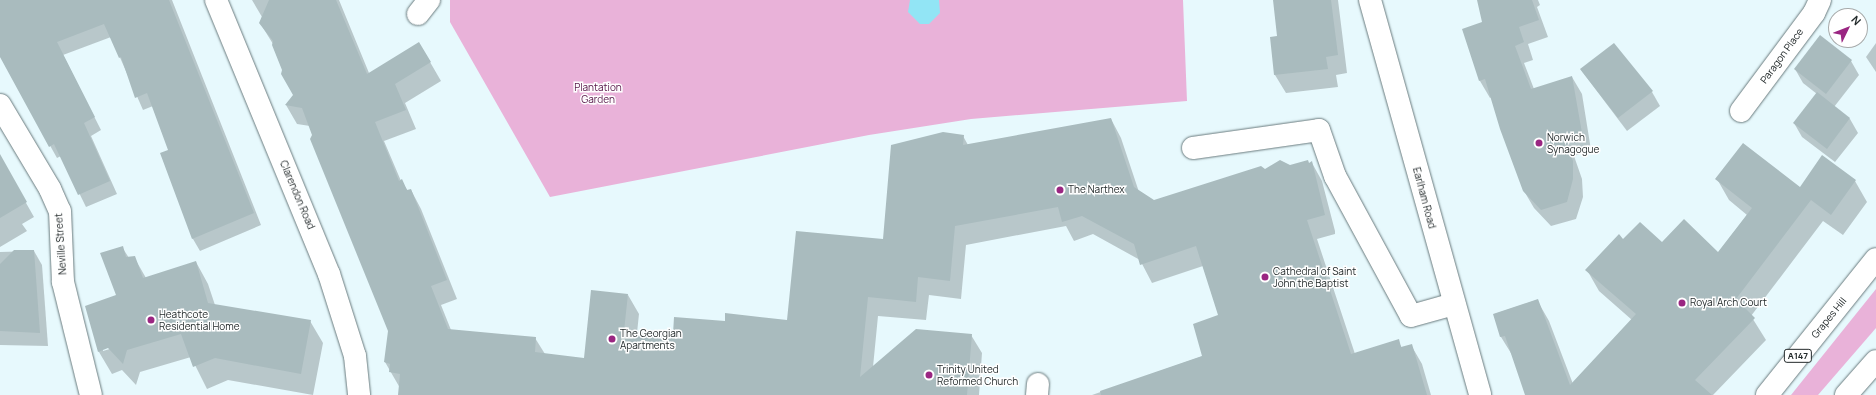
<!DOCTYPE html>
<html>
<head>
<meta charset="utf-8">
<style>
  body { margin:0 }
  #map { position:relative; width:1876px; height:395px; overflow:hidden; background:#e7f9fd; font-family:Manrope,sans-serif }
  div>[style] { position:absolute }
  .green>* { inset:0; background:#e9b2d9 }
  .water>* { inset:0; background:#92e5f5 }
  .shadow>* { inset:0; background:#0003 }
  .building>* { inset:0; background:#a9bbbe }
  .roads { filter:drop-shadow(0 0 1px #6a7b7e) drop-shadow(0 0 1px #6a7b7e) }
  .minor>* { height:22px; margin:-11px; padding:0 11px; transform-origin:11px; border-radius:11px; background:#fff }
  .major>* { height:22px; margin:-11px; padding:0 11px; transform-origin:11px; border-radius:11px; background:#fff }
  .dots>* { width:11px; height:11px; translate:-50% -50%; box-sizing:border-box; border:2px solid #fff; border-radius:50% }
  span { translate:-50% -50%; white-space:nowrap; text-align:center; line-height:1.15; -webkit-text-stroke:3px #fff; paint-order:stroke }
  .shield-label span { padding:1px 3px; background:#fff; border:1px solid; border-radius:3px; -webkit-text-stroke-width:0 }
  .shield-label { font-size:9px; color:#232a2b; font-weight:700 }
  .street-label { font-size:10px; color:#232a2b }
  .park-label { font-size:10px; color:#551447 }
  .poi-label { font-size:10px; color:#232a2b }
  .left { translate:0 -50%; text-align:left }
  .north { position:absolute; left:1828px; top:8px; width:40px; height:40px; box-sizing:border-box; background:#fff; border:1px solid #a7aaaa; border-radius:50%; rotate:47deg; font-size:11px; font-weight:700; line-height:16px; text-align:center; color:#232a2b }
  .north::after { content:''; display:block; margin:auto; width:14px; height:18px; background:#9a2682; clip-path:polygon(50% 0,100% 100%,50% 72%,0 100%) }
</style>
</head>
<body>
<div id="map">
  <div class="green">
    <i style="clip-path:polygon(450px 0,1183px 0,1187px 101px,971px 119px,869px 135px,550px 197px,450px 22px)"></i>
    <i style="clip-path:polygon(1876px 289px,1876px 328px,1818px 395px,1791px 395px)"></i>
  </div>
  <div class="water">
    <i style="clip-path:polygon(910px 0,939px 0,940px 13px,929px 24px,920px 24px,908px 12px)"></i>
  </div>
  <div class="shadow">
    <i style="clip-path:polygon(0 0,172px 0,261px 225px,200px 251px,193px 239px,161px 154px,170px 150px,153px 106px,143px 110px,111px 37px,63px 55px,101px 130px,91px 136px,117px 194px,86px 207px,61px 156px,57px 158px,0 56px)"></i>
    <i style="clip-path:polygon(252px 0,339px 0,369px 73px,430px 62px,441px 81px,405px 103px,416px 129px,384px 141px,401px 181px,408px 191px,411px 190px,421px 209px,457px 299px,441px 305px,451px 330px,535px 338px,545px 354px,584px 359px,628px 295px,639px 314px,637px 333px,674px 335px,726px 322px,788px 321px,884px 241px,963px 136px,968px 145px,1111px 119px,1121px 138px,1139px 192px,1154px 201px,1265px 170px,1312px 163px,1322px 181px,1335px 231px,1335px 234px,1317px 239px,1355px 354px,1398px 341px,1402px 348px,1411px 345px,1422px 364px,1431px 395px,1092px 395px,1203px 356px,1219px 316px,1203px 266px,1152px 283px,1140px 260px,1093px 234px,1074px 241px,1066px 226px,966px 245px,961px 299px,929px 295px,926px 320px,878px 316px,873px 367px,971px 335px,982px 353px,979px 395px,399px 395px,400px 388px,385px 362px,389px 330px,310px 126px,297px 124px,286px 105px,294px 95px,273px 44px,260px 23px,262px 17px)"></i>
    <i style="clip-path:polygon(1274px 0,1338px 0,1347px 73px,1336px 75px,1338px 87px,1286px 93px,1275px 75px,1278px 37px)"></i>
    <i style="clip-path:polygon(1478px 0,1538px 0,1540px 5px,1537px 7px,1548px 37px,1528px 44px,1533px 60px,1524px 63px,1534px 89px,1572px 77px,1582px 94px,1591px 150px,1574px 156px,1582px 179px,1583px 197px,1576px 219px,1551px 226px,1534px 208px,1524px 191px,1492px 97px,1490px 98px,1480px 81px,1483px 23px)"></i>
    <i style="clip-path:polygon(1876px 43px,1876px 72px,1866px 57px)"></i>
    <i style="clip-path:polygon(1851px 61px,1859px 75px,1834px 107px,1850px 119px,1858px 133px,1835px 162px,1802px 137px,1794px 123px,1817px 94px,1803px 83px,1795px 69px)"></i>
    <i style="clip-path:polygon(1581px 70px,1652px 92px,1660px 106px,1627px 131px)"></i>
    <i style="clip-path:polygon(0 157px,34px 217px,22px 224px,27px 231px,0 247px)"></i>
    <i style="clip-path:polygon(1717px 179px,1800px 188px,1855px 181px,1867px 202px,1843px 235px,1823px 221px,1751px 316px,1766px 340px,1713px 395px,1527px 395px,1514px 358px,1501px 337px,1495px 314px,1537px 300px,1549px 321px,1573px 384px,1632px 320px,1599px 291px,1587px 270px,1623px 240px,1662px 244px,1718px 253px,1747px 215px,1729px 200px)"></i>
    <i style="clip-path:polygon(evenodd,122px 247px,129px 258px,134px 257px,146px 278px,196px 262px,208px 284px,215px 305px,310px 321px,323px 343px,313px 395px,228px 380px,207px 389px,191px 357px,140px 372px,136px 385px,122px 370px,112px 374px,99px 352px,87px 307px,117px 296px,122px 247px,113px 346px,113px 348px,103px 351px,103px 349px,113px 346px)"></i>
    <i style="clip-path:polygon(34px 251px,42px 265px,48px 346px,0 345px,0 252px)"></i>
  </div>
  <div class="building">
    <i style="clip-path:polygon(0 0,169px 0,254px 213px,192px 239px,160px 153px,168px 150px,147px 93px,135px 98px,121px 57px,119px 58px,104px 24px,57px 42px,95px 117px,84px 123px,110px 181px,78px 195px,54px 144px,49px 147px,0 57px)"></i>
    <i style="clip-path:polygon(269px 0,336px 0,367px 74px,419px 42px,431px 62px,395px 84px,406px 110px,375px 122px,399px 181px,402px 179px,407px 190px,411px 189px,447px 280px,431px 286px,448px 329px,536px 337px,535px 352px,584px 358px,591px 290px,628px 294px,624px 331px,673px 334px,674px 317px,725px 321px,725px 313px,787px 320px,796px 231px,883px 239px,891px 145px,943px 132px,964px 135px,963px 145px,1111px 118px,1134px 187px,1154px 200px,1261px 166px,1265px 169px,1280px 160px,1290px 165px,1308px 160px,1309px 163px,1312px 161px,1325px 215px,1307px 220px,1351px 354px,1399px 339px,1401px 347px,1412px 344px,1427px 395px,1101px 395px,1100px 391px,1202px 356px,1193px 324px,1218px 315px,1196px 246px,1140px 265px,1134px 244px,1082px 216px,1062px 222px,1058px 207px,955px 226px,950px 281px,918px 277px,916px 302px,868px 297px,860px 377px,916px 329px,972px 334px,967px 395px,398px 395px,400px 374px,389px 372px,390px 364px,384px 362px,388px 331px,310px 139px,312px 135px,302px 108px,285px 105px,293px 95px,281px 74px,282px 70px,272px 45px,273px 41px,259px 23px)"></i>
    <i style="clip-path:polygon(1273px 0,1331px 0,1338px 55px,1326px 57px,1328px 69px,1274px 75px,1270px 37px,1277px 36px)"></i>
    <i style="clip-path:polygon(1477px 0,1532px 0,1539px 20px,1519px 27px,1524px 42px,1515px 46px,1531px 89px,1572px 76px,1582px 133px,1565px 139px,1573px 161px,1573px 179px,1567px 202px,1541px 210px,1523px 191px,1500px 129px,1485px 79px,1479px 81px,1462px 29px,1482px 22px)"></i>
    <i style="clip-path:polygon(1820px 35px,1852px 60px,1826px 94px,1794px 69px)"></i>
    <i style="clip-path:polygon(1614px 43px,1653px 91px,1618px 118px,1580px 69px)"></i>
    <i style="clip-path:polygon(1817px 92px,1850px 118px,1827px 149px,1793px 123px)"></i>
    <i style="clip-path:polygon(1743px 143px,1800px 187px,1822px 155px,1856px 180px,1831px 215px,1811px 200px,1736px 299px,1755px 318px,1695px 380px,1712px 395px,1525px 395px,1505px 336px,1500px 337px,1493px 314px,1538px 299px,1570px 385px,1636px 314px,1585px 270px,1619px 234px,1623px 239px,1640px 222px,1662px 242px,1684px 219px,1718px 252px,1752px 208px,1715px 179px)"></i>
    <i style="clip-path:polygon(0 154px,27px 202px,0 218px)"></i>
    <i style="clip-path:polygon(123px 246px,126px 257px,135px 256px,143px 278px,196px 261px,208px 303px,311px 320px,301px 374px,215px 358px,193px 367px,181px 334px,127px 350px,123px 364px,108px 348px,98px 352px,85px 306px,116px 295px,100px 253px)"></i>
    <i style="clip-path:polygon(14px 250px,34px 250px,40px 333px,0 331px,0 264px)"></i>
  </div>
  <div class="roads">
    <div class="minor">
      <i style="left:216px;top:0;width:296px;rotate:67.6deg"></i>
      <i style="left:329px;top:274px;width:86px;rotate:72.4deg"></i>
      <i style="left:355px;top:356px;width:39px;rotate:84deg"></i>
      <i style="left:418px;top:14px;width:18px;rotate:-52deg"></i>
      <i style="left:0;top:105px;width:98px;rotate:59.2deg"></i>
      <i style="left:50px;top:189px;width:24px;rotate:66deg"></i>
      <i style="left:60px;top:211px;width:71px;rotate:87.6deg"></i>
      <i style="left:63px;top:282px;width:116px;rotate:76.1deg"></i>
      <i style="left:1741px;top:111px;width:122px;rotate:-53.3deg"></i>
      <i style="left:1814px;top:13px;width:14px;rotate:-65deg"></i>
      <i style="left:1193px;top:148px;width:127px;rotate:-8.1deg"></i>
      <i style="left:1319px;top:130px;width:49px;rotate:70.8deg"></i>
      <i style="left:1335px;top:176px;width:159px;rotate:61.5deg"></i>
      <i style="left:1411px;top:316px;width:45px;rotate:-15.6deg"></i>
      <i style="left:1037px;top:395px;width:11px;rotate:-85deg"></i>
    </div>
    <div class="major">
      <i style="left:1370px;top:0;width:410px;rotate:74.4deg"></i>
      <i style="left:1767px;top:395px;width:174px;rotate:-51.3deg"></i>
      <i style="left:1846px;top:395px;width:45px;rotate:-48.6deg"></i>
    </div>
  </div>
  <div class="dots">
    <i style="left:1539px;top:143px;background:#9a2682"></i>
    <i style="left:1060px;top:190px;background:#9a2682"></i>
    <i style="left:1265px;top:277px;background:#9a2682"></i>
    <i style="left:1682px;top:303px;background:#9a2682"></i>
    <i style="left:151px;top:320px;background:#9a2682"></i>
    <i style="left:612px;top:339px;background:#9a2682"></i>
    <i style="left:929px;top:375px;background:#9a2682"></i>
  </div>
  <div class="shield-label">
    <span style="left:1798px;top:356px">A147</span>
  </div>
  <div class="street-label">
    <span style="left:1782px;top:56px;rotate:-54deg">Paragon Place</span>
    <span style="left:297px;top:195px;rotate:67deg">Clarendon Road</span>
    <span style="left:1424px;top:198px;rotate:75deg">Earlham Road</span>
    <span style="left:61px;top:244px;rotate:-94deg">Neville Street</span>
    <span style="left:1829px;top:318px;rotate:-51deg">Grapes Hill</span>
  </div>
  <div class="park-label">
    <span style="left:598px;top:93px">Plantation<br>Garden</span>
  </div>
  <div class="poi-label">
    <span class="left" style="left:1547px;top:143px">Norwich<br>Synagogue</span>
    <span class="left" style="left:1068px;top:190px">The Narthex</span>
    <span class="left" style="left:1273px;top:277px">Cathedral of Saint<br>John the Baptist</span>
    <span class="left" style="left:1690px;top:303px">Royal Arch Court</span>
    <span class="left" style="left:159px;top:320px">Heathcote<br>Residential Home</span>
    <span class="left" style="left:620px;top:339px">The Georgian<br>Apartments</span>
    <span class="left" style="left:937px;top:375px">Trinity United<br>Reformed Church</span>
  </div>
  <div class="north">N</div>
</div>
</body>
</html>
